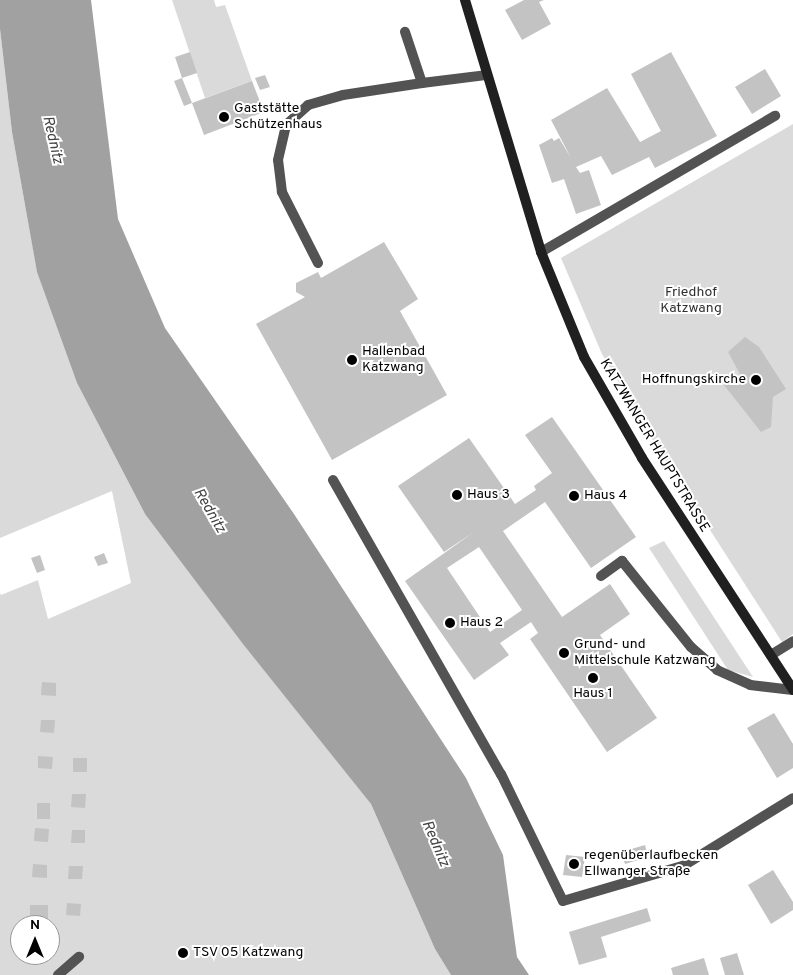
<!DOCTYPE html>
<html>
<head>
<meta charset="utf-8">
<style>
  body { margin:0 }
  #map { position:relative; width:793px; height:975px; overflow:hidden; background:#fff; font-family:Overpass,sans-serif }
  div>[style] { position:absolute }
  .green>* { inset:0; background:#dadada }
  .water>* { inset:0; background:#a1a1a1 }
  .building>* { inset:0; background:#c3c3c3 }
  .service>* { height:10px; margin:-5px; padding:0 5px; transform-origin:5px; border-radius:5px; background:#535353 }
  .minor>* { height:10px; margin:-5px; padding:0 5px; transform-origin:5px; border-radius:5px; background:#535353 }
  .secondary>* { height:10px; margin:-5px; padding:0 5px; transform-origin:5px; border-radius:5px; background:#202020 }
  .dots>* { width:14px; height:14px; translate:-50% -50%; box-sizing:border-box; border:2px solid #fff; border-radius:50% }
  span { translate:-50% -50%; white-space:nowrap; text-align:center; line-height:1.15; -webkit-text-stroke:4px #fff; paint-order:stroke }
  .poi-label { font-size:14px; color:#000 }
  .left { translate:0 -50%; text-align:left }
  .right { translate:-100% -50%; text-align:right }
  .park-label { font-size:14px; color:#313131 }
  .street-label { font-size:14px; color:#000 }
  .water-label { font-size:15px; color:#424242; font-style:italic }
  .north { position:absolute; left:10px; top:915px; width:50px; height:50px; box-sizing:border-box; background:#fff; border:1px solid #999; border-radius:50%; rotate:0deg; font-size:14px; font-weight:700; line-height:20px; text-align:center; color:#000 }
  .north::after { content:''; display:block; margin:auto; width:18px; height:22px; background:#000; clip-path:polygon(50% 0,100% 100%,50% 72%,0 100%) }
</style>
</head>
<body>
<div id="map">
  <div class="green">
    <i style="clip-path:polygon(172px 0,214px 0,216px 7px,225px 5px,252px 81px,205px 98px)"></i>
    <i style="clip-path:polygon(evenodd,0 29px,12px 132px,37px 271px,77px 383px,145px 514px,371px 804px,435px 949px,451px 975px,0 975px,0 593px,1px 595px,38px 580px,48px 619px,131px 583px,112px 491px,0 538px,0 29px,20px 925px,50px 925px,50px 955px,20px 955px,20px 925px)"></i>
    <i style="clip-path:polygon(793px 124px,793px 634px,782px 642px,658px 449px,602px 354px,561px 258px)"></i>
    <i style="clip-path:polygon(664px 541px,753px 677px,728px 670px,649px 548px)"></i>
  </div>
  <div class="water">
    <i style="clip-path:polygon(0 0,91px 0,118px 219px,165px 328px,294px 514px,466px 778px,503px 855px,517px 957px,529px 975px,451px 975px,435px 949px,371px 804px,243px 644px,145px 514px,77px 383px,37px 272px,12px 132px,0 29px)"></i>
  </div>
  <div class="building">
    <i style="clip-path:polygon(524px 0,544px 0,539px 2px,551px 24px,522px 40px,505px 10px)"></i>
    <i style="clip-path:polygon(190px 52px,197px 73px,182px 78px,175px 57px)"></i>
    <i style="clip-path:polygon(671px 52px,717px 136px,655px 168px,649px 157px,612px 175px,601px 156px,576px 167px,580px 173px,589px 170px,601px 205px,576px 214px,564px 179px,552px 183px,539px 145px,552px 138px,554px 141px,559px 138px,571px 158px,551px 120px,607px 88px,640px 142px,661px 131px,631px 74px)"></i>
    <i style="clip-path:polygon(765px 69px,781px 96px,752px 114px,735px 87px)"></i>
    <i style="clip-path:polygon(265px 75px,270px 87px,260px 90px,255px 78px)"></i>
    <i style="clip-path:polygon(182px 78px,192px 103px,252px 81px,264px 112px,204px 135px,192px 103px,184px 106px,174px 81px)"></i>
    <i style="clip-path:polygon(384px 242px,418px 299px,400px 311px,447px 395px,332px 460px,256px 324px,305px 297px,296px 292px,296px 283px,318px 272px,321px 278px)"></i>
    <i style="clip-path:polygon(745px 337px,759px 347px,786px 389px,773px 397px,771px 427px,761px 432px,724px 385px,740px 374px,728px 352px)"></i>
    <i style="clip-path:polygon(evenodd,552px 417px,636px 537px,591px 568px,545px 502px,503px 531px,562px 617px,610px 584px,630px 614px,600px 635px,657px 718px,607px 752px,530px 639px,538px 633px,531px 622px,500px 643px,509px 655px,474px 680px,405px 581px,474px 532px,444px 552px,398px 486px,469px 438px,515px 504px,536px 490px,534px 486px,552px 473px,525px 435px,552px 417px,479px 547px,522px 610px,490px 632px,447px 568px,479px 547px)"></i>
    <i style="clip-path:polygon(104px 553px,108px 563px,98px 566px,94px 557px)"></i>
    <i style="clip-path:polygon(40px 555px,45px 570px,37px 573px,31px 558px)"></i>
    <i style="clip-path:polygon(42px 682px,56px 683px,56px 696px,41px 695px)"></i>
    <i style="clip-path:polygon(774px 713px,793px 744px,793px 768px,777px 778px,747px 728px)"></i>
    <i style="clip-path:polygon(41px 720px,55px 720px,54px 733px,40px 732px)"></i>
    <i style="clip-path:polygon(38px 756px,53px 757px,52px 769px,38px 768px)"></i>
    <i style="clip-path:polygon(73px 758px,87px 758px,87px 772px,73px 772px)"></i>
    <i style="clip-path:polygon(72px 794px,86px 794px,85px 808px,71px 807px)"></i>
    <i style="clip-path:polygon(37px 803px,50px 803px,50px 819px,37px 819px)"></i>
    <i style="clip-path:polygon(35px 828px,49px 829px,48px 842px,34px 841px)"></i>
    <i style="clip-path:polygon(72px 830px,85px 830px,85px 843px,71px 843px)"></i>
    <i style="clip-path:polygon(645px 845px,648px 857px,625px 864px,621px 852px)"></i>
    <i style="clip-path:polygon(566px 855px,585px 857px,582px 877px,563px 875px)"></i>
    <i style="clip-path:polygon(33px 864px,47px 865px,47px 878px,32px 877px)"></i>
    <i style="clip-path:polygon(69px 866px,83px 866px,82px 879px,68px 879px)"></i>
    <i style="clip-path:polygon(773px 870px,793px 902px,793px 910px,771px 924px,748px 885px)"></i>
    <i style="clip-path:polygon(67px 903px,81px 904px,80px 916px,66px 915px)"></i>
    <i style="clip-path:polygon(30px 905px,48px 905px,48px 919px,30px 919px)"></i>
    <i style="clip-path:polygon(647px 908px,651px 921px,601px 937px,607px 957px,579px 965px,569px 932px)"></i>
    <i style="clip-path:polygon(737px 953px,744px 975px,725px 975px,720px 958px)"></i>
    <i style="clip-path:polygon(704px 958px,709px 975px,673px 975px,671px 968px)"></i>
  </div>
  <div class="service">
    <i style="left:541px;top:252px;width:271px;rotate:-30.2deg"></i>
    <i style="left:318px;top:263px;width:80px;rotate:-116.9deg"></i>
    <i style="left:282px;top:192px;width:32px;rotate:-97deg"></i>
    <i style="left:278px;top:160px;width:36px;rotate:-77deg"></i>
    <i style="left:286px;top:125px;width:30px;rotate:-42deg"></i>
    <i style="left:308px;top:105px;width:36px;rotate:-16deg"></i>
    <i style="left:343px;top:95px;width:80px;rotate:-8.6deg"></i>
    <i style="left:422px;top:83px;width:54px;rotate:-108.4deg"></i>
    <i style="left:333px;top:480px;width:339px;rotate:60.3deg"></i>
    <i style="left:501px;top:774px;width:141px;rotate:64deg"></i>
    <i style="left:771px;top:655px;width:26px;rotate:-32deg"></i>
    <i style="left:58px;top:975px;width:28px;rotate:-41deg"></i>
  </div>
  <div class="minor">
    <i style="left:422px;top:83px;width:64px;rotate:-7.1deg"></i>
    <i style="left:601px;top:576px;width:26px;rotate:-36deg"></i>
    <i style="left:622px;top:561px;width:110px;rotate:51.3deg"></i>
    <i style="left:691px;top:647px;width:35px;rotate:41deg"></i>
    <i style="left:717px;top:670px;width:36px;rotate:24deg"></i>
    <i style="left:750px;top:685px;width:43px;rotate:6.6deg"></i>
    <i style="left:563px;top:901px;width:125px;rotate:-16.3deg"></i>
    <i style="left:683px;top:866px;width:129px;rotate:-31.7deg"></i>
  </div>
  <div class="secondary">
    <i style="left:465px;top:0;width:263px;rotate:73.2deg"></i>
    <i style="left:541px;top:252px;width:113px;rotate:67.7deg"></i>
    <i style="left:584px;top:357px;width:116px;rotate:60.1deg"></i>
    <i style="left:642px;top:458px;width:277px;rotate:56.9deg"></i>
  </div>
  <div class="dots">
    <i style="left:224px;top:117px;background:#000"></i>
    <i style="left:352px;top:360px;background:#000"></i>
    <i style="left:756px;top:380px;background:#000"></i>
    <i style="left:457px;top:495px;background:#000"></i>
    <i style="left:574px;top:496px;background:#000"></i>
    <i style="left:450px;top:623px;background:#000"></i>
    <i style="left:564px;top:653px;background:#000"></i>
    <i style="left:593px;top:678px;background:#000"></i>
    <i style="left:574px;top:864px;background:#000"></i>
    <i style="left:183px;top:953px;background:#000"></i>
  </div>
  <div class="poi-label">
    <span class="left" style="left:234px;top:117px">Gaststätte<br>Schützenhaus</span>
    <span class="left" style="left:362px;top:360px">Hallenbad<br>Katzwang</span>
    <span class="right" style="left:746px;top:380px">Hoffnungskirche</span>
    <span class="left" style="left:467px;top:495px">Haus 3</span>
    <span class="left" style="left:584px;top:496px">Haus 4</span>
    <span class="left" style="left:460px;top:623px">Haus 2</span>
    <span class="left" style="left:574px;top:653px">Grund- und<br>Mittelschule Katzwang</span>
    <span style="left:593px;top:694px">Haus 1</span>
    <span class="left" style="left:584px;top:864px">regenüberlaufbecken<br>Ellwanger Straße</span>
    <span class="left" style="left:193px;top:953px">TSV 05 Katzwang</span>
  </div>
  <div class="park-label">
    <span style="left:691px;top:301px">Friedhof<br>Katzwang</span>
  </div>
  <div class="street-label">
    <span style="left:654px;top:446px;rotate:59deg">KATZWANGER HAUPTSTRASSE</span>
  </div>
  <div class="water-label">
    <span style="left:52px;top:140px;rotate:77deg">Rednitz</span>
    <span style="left:209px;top:511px;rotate:60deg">Rednitz</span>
    <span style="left:435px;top:844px;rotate:67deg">Rednitz</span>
  </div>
  <div class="north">N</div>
</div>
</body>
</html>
